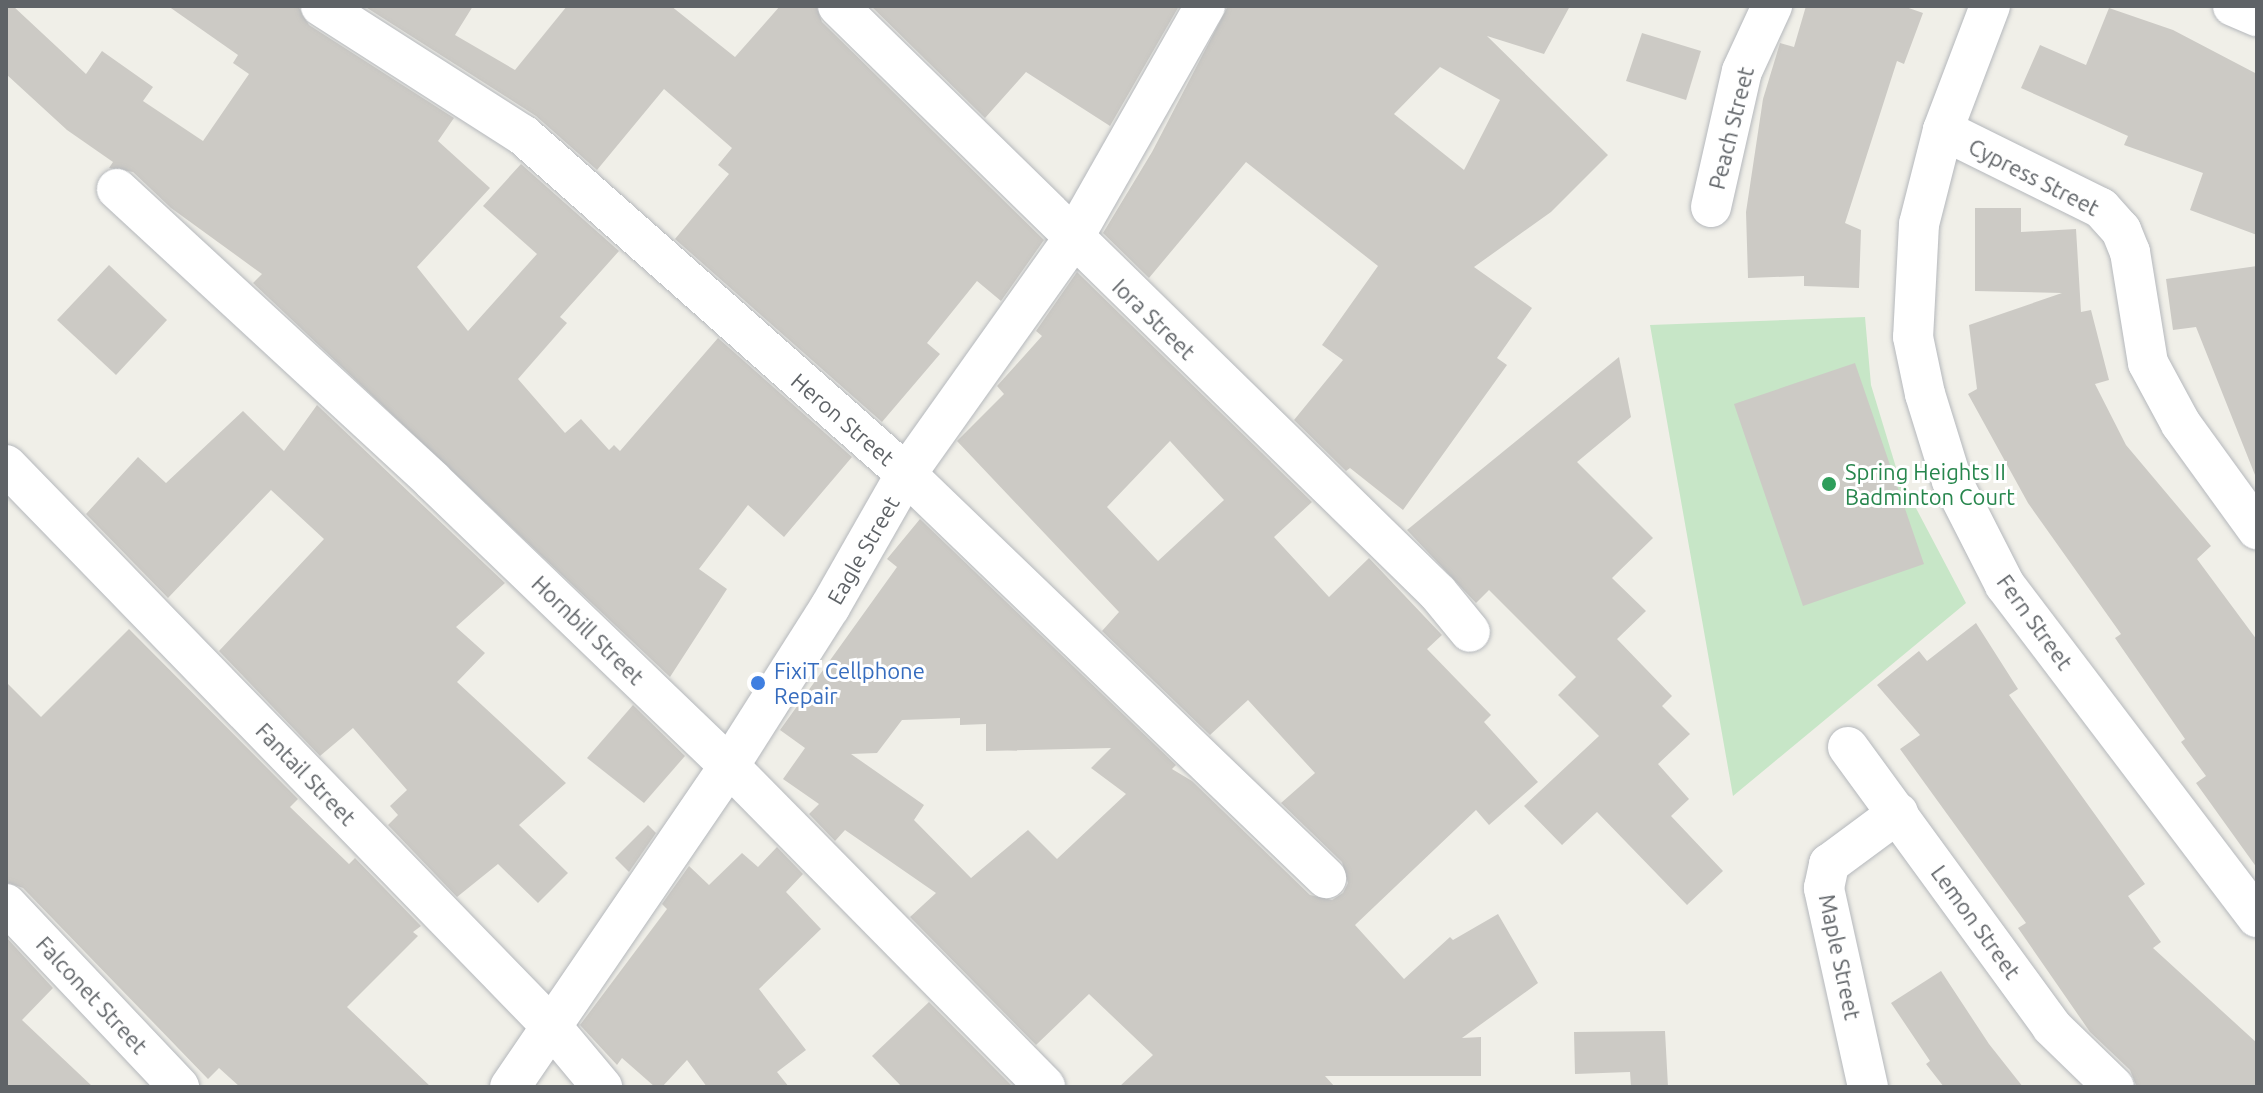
<!DOCTYPE html>
<html>
<head>
<meta charset="utf-8">
<style>
  body { margin:0 }
  #map { position:relative; width:2263px; height:1093px; overflow:hidden; background:#f0efe8; font-family:Ubuntu,sans-serif }
  div>[style] { position:absolute }
  .green>* { inset:0; background:#c7e6c7 }
  .building>* { inset:0; background:#cccac5 }
  .roads { filter:drop-shadow(0 0 2px #b5b8bc) drop-shadow(0 0 2px #b5b8bc) }
  .street>* { height:40px; margin:-20px; padding:0 20px; transform-origin:20px; border-radius:20px; background:#fff }
  .dots>* { width:22px; height:22px; translate:-50% -50%; box-sizing:border-box; border:4px solid #fff; border-radius:50% }
  span { translate:-50% -50%; white-space:nowrap; text-align:center; line-height:1.15; -webkit-text-stroke:6px #fff; paint-order:stroke }
  .street-label { font-size:22px; color:#5f6367 }
  .leisure-label { font-size:22px; color:#27864d }
  .left { translate:0 -50%; text-align:left }
  .shop-label { font-size:22px; color:#366cbe }
  .frame { position:absolute; inset:0; border:8px solid #5f6367; pointer-events:none }
</style>
</head>
<body>
<div id="map">
  <div class="green">
    <i style="clip-path:polygon(1865px 317px,1871px 385px,1898px 474px,1966px 603px,1733px 796px,1650px 325px)"></i>
  </div>
  <div class="building">
    <i style="clip-path:polygon(6px 6px,13px 6px,86px 74px,102px 51px,153px 87px,143px 101px,203px 141px,249px 74px,233px 63px,238px 55px,168px 6px,298px 6px,309px 25px,454px 118px,438px 141px,490px 188px,417px 267px,468px 331px,537px 254px,483px 206px,521px 164px,619px 251px,560px 317px,567px 323px,518px 379px,565px 433px,581px 419px,609px 450px,614px 445px,620px 451px,718px 338px,852px 457px,784px 537px,748px 505px,699px 569px,727px 589px,670px 677px,253px 283px,262px 274px,171px 208px,133px 172px,109px 168px,113px 162px,67px 130px,6px 74px)"></i>
    <i style="clip-path:polygon(364px 6px,473px 6px,455px 35px,515px 70px,567px 6px,671px 6px,735px 57px,780px 6px,816px 6px,822px 22px,1044px 240px,1001px 301px,977px 281px,927px 343px,940px 354px,882px 422px,675px 239px,729px 174px,718px 165px,732px 148px,664px 89px,597px 170px,536px 116px)"></i>
    <i style="clip-path:polygon(871px 6px,1179px 6px,1110px 126px,1026px 72px,985px 118px)"></i>
    <i style="clip-path:polygon(evenodd,1228px 6px,1570px 6px,1544px 54px,1487px 36px,1608px 155px,1551px 212px,1474px 267px,1532px 308px,1497px 358px,1507px 365px,1403px 510px,1350px 468px,1346px 471px,1294px 420px,1343px 360px,1322px 345px,1378px 266px,1246px 162px,1149px 278px,1103px 233px,1152px 152px,1228px 6px,1440px 67px,1500px 100px,1464px 170px,1394px 114px,1440px 67px)"></i>
    <i style="clip-path:polygon(1806px 6px,1903px 6px,1923px 13px,1904px 64px,1897px 61px,1845px 223px,1861px 230px,1859px 288px,1804px 286px,1804px 276px,1748px 278px,1746px 212px,1763px 99px,1780px 43px,1794px 47px)"></i>
    <i style="clip-path:polygon(2109px 8px,2173px 30px,2257px 74px,2257px 235px,2190px 210px,2203px 173px,2124px 145px,2128px 136px,2021px 88px,2040px 45px,2086px 65px)"></i>
    <i style="clip-path:polygon(1642px 33px,1701px 51px,1686px 100px,1626px 81px)"></i>
    <i style="clip-path:polygon(1975px 208px,2021px 208px,2021px 232px,2076px 229px,2081px 312px,2091px 310px,2109px 380px,2095px 384px,2126px 445px,2211px 546px,2197px 559px,2257px 640px,2257px 868px,2196px 783px,2206px 776px,2181px 742px,2185px 739px,2115px 638px,2121px 634px,2028px 503px,1968px 394px,1977px 389px,1969px 325px,2062px 293px,1975px 291px)"></i>
    <i style="clip-path:polygon(109px 265px,167px 320px,116px 375px,57px 320px)"></i>
    <i style="clip-path:polygon(2257px 266px,2257px 475px,2255px 475px,2196px 327px,2173px 330px,2166px 279px)"></i>
    <i style="clip-path:polygon(evenodd,1077px 272px,1312px 502px,1274px 537px,1329px 597px,1369px 558px,1442px 635px,1427px 649px,1491px 715px,1484px 722px,1538px 782px,1489px 825px,1476px 810px,1355px 925px,1404px 979px,1450px 937px,1453px 940px,1498px 914px,1538px 983px,1462px 1038px,1481px 1037px,1481px 1076px,1325px 1076px,1335px 1087px,1119px 1087px,1153px 1055px,1089px 994px,1036px 1045px,910px 917px,936px 893px,845px 830px,835px 841px,809px 814px,819px 804px,783px 779px,805px 748px,780px 730px,897px 567px,887px 559px,920px 519px,1176px 765px,1172px 769px,1192px 781px,1310px 895px,1332px 900px,1343px 893px,1348px 883px,1342px 862px,1281px 803px,1315px 773px,1248px 700px,1210px 735px,1102px 631px,1119px 612px,957px 441px,1004px 394px,997px 386px,1042px 336px,1036px 331px,1077px 272px,1170px 441px,1224px 500px,1158px 561px,1107px 507px,1170px 441px,1077px 272px,960px 718px,960px 725px,986px 724px,986px 751px,1111px 748px,1091px 768px,1126px 794px,1057px 859px,1028px 830px,971px 878px,914px 820px,924px 805px,851px 754px,877px 753px,902px 720px,960px 718px)"></i>
    <i style="clip-path:polygon(1619px 357px,1631px 417px,1577px 462px,1653px 538px,1612px 578px,1646px 611px,1617px 639px,1672px 696px,1662px 706px,1690px 734px,1658px 764px,1689px 799px,1671px 816px,1723px 871px,1687px 905px,1597px 812px,1562px 845px,1524px 806px,1599px 736px,1558px 695px,1576px 677px,1489px 590px,1476px 603px,1407px 530px)"></i>
    <i style="clip-path:polygon(1855px 363px,1924px 564px,1803px 606px,1734px 404px)"></i>
    <i style="clip-path:polygon(317px 405px,505px 583px,456px 627px,485px 653px,457px 682px,566px 783px,519px 825px,568px 873px,538px 903px,498px 864px,457px 897px,388px 825px,398px 815px,390px 806px,407px 790px,353px 728px,320px 756px,219px 651px,324px 539px,271px 490px,168px 598px,86px 514px,138px 457px,166px 483px,243px 411px,284px 451px)"></i>
    <i style="clip-path:polygon(1976px 623px,2018px 689px,2009px 695px,2145px 884px,2128px 896px,2161px 942px,2153px 948px,2257px 1043px,2257px 1087px,2136px 1085px,2130px 1070px,2090px 1032px,2018px 928px,2026px 923px,1900px 749px,1920px 735px,1877px 685px,1919px 651px,1927px 661px)"></i>
    <i style="clip-path:polygon(129px 629px,298px 799px,290px 807px,349px 864px,355px 858px,421px 926px,413px 932px,418px 936px,347px 1007px,431px 1087px,240px 1087px,219px 1068px,208px 1079px,23px 888px,6px 882px,6px 682px,41px 717px)"></i>
    <i style="clip-path:polygon(633px 705px,685px 756px,644px 803px,587px 758px)"></i>
    <i style="clip-path:polygon(648px 825px,656px 833px,629px 872px,615px 858px)"></i>
    <i style="clip-path:polygon(777px 847px,803px 874px,786px 892px,821px 929px,759px 989px,806px 1050px,777px 1072px,789px 1087px,707px 1087px,687px 1060px,662px 1087px,655px 1087px,622px 1058px,617px 1065px,580px 1025px,667px 909px,662px 904px,689px 866px,709px 885px,742px 853px,758px 867px)"></i>
    <i style="clip-path:polygon(6px 937px,53px 988px,22px 1020px,93px 1087px,6px 1087px)"></i>
    <i style="clip-path:polygon(1941px 971px,1989px 1044px,2023px 1087px,1944px 1087px,1926px 1064px,1930px 1061px,1891px 1003px)"></i>
    <i style="clip-path:polygon(929px 1002px,1013px 1087px,902px 1087px,872px 1056px)"></i>
    <i style="clip-path:polygon(1665px 1031px,1668px 1087px,1631px 1087px,1630px 1072px,1575px 1074px,1574px 1032px)"></i>
  </div>
  <div class="roads">
    <div class="street">
      <i style="left:321px;top:6px;width:240px;rotate:32.6deg"></i>
      <i style="left:523px;top:135px;width:511px;rotate:41.51deg"></i>
      <i style="left:906px;top:474px;width:583px;rotate:43.89deg"></i>
      <i style="left:838px;top:6px;width:839px;rotate:44.37deg"></i>
      <i style="left:1438px;top:593px;width:50px;rotate:50.6deg"></i>
      <i style="left:1990px;top:6px;width:133px;rotate:110.8deg"></i>
      <i style="left:1943px;top:130px;width:97px;rotate:104.3deg"></i>
      <i style="left:1919px;top:224px;width:113px;rotate:93deg"></i>
      <i style="left:1913px;top:337px;width:58px;rotate:78.1deg"></i>
      <i style="left:1925px;top:394px;width:91px;rotate:72.8deg"></i>
      <i style="left:1952px;top:481px;width:117px;rotate:63deg"></i>
      <i style="left:2005px;top:585px;width:417px;rotate:52.8deg"></i>
      <i style="left:2233px;top:6px;width:26px;rotate:23deg"></i>
      <i style="left:1943px;top:130px;width:176px;rotate:26.3deg"></i>
      <i style="left:2101px;top:208px;width:30px;rotate:48deg"></i>
      <i style="left:2121px;top:230px;width:24px;rotate:68deg"></i>
      <i style="left:2130px;top:252px;width:112px;rotate:80.8deg"></i>
      <i style="left:2148px;top:363px;width:69px;rotate:61.6deg"></i>
      <i style="left:2181px;top:424px;width:130px;rotate:54.1deg"></i>
      <i style="left:117px;top:189px;width:429px;rotate:42.7deg"></i>
      <i style="left:432px;top:480px;width:412px;rotate:43.9deg"></i>
      <i style="left:729px;top:766px;width:450px;rotate:45.4deg"></i>
      <i style="left:1711px;top:207px;width:139px;rotate:-77.2deg"></i>
      <i style="left:1742px;top:71px;width:72px;rotate:-65.2deg"></i>
      <i style="left:6px;top:465px;width:782px;rotate:45.83deg"></i>
      <i style="left:551px;top:1026px;width:80px;rotate:50.1deg"></i>
      <i style="left:1848px;top:747px;width:346px;rotate:53.9deg"></i>
      <i style="left:2052px;top:1027px;width:86px;rotate:44.1deg"></i>
      <i style="left:6px;top:904px;width:252px;rotate:46.6deg"></i>
      <i style="left:510px;top:1087px;width:389px;rotate:-55.7deg"></i>
      <i style="left:729px;top:766px;width:188px;rotate:-57.6deg"></i>
      <i style="left:830px;top:607px;width:153px;rotate:-60.3deg"></i>
      <i style="left:906px;top:474px;width:287px;rotate:-54.6deg"></i>
      <i style="left:1072px;top:240px;width:269px;rotate:-60.4deg"></i>
      <i style="left:1868px;top:1087px;width:204px;rotate:-102.5deg"></i>
      <i style="left:1824px;top:888px;width:25px;rotate:-78deg"></i>
      <i style="left:1829px;top:864px;width:86px;rotate:-36.5deg"></i>
    </div>
  </div>
  <div class="dots">
    <i style="left:1829px;top:484px;background:#2e9e5b"></i>
    <i style="left:758px;top:683px;background:#3f7fe0"></i>
  </div>
  <div class="street-label">
    <span style="left:1731px;top:128px;rotate:-76deg">Peach Street</span>
    <span style="left:2034px;top:177px;rotate:27deg">Cypress Street</span>
    <span style="left:1154px;top:319px;rotate:44deg">Iora Street</span>
    <span style="left:843px;top:419px;rotate:41deg">Heron Street</span>
    <span style="left:863px;top:550px;rotate:-60deg">Eagle Street</span>
    <span style="left:2035px;top:622px;rotate:54deg">Fern Street</span>
    <span style="left:588px;top:630px;rotate:44deg">Hornbill Street</span>
    <span style="left:306px;top:774px;rotate:46deg">Fantail Street</span>
    <span style="left:1976px;top:922px;rotate:54deg">Lemon Street</span>
    <span style="left:1840px;top:957px;rotate:78deg">Maple Street</span>
    <span style="left:92px;top:995px;rotate:47deg">Falconet Street</span>
  </div>
  <div class="leisure-label">
    <span class="left" style="left:1845px;top:484px">Spring Heights II<br>Badminton Court</span>
  </div>
  <div class="shop-label">
    <span class="left" style="left:774px;top:683px">FixiT Cellphone<br>Repair</span>
  </div>
  <div class="frame"></div>
</div>
</body>
</html>
